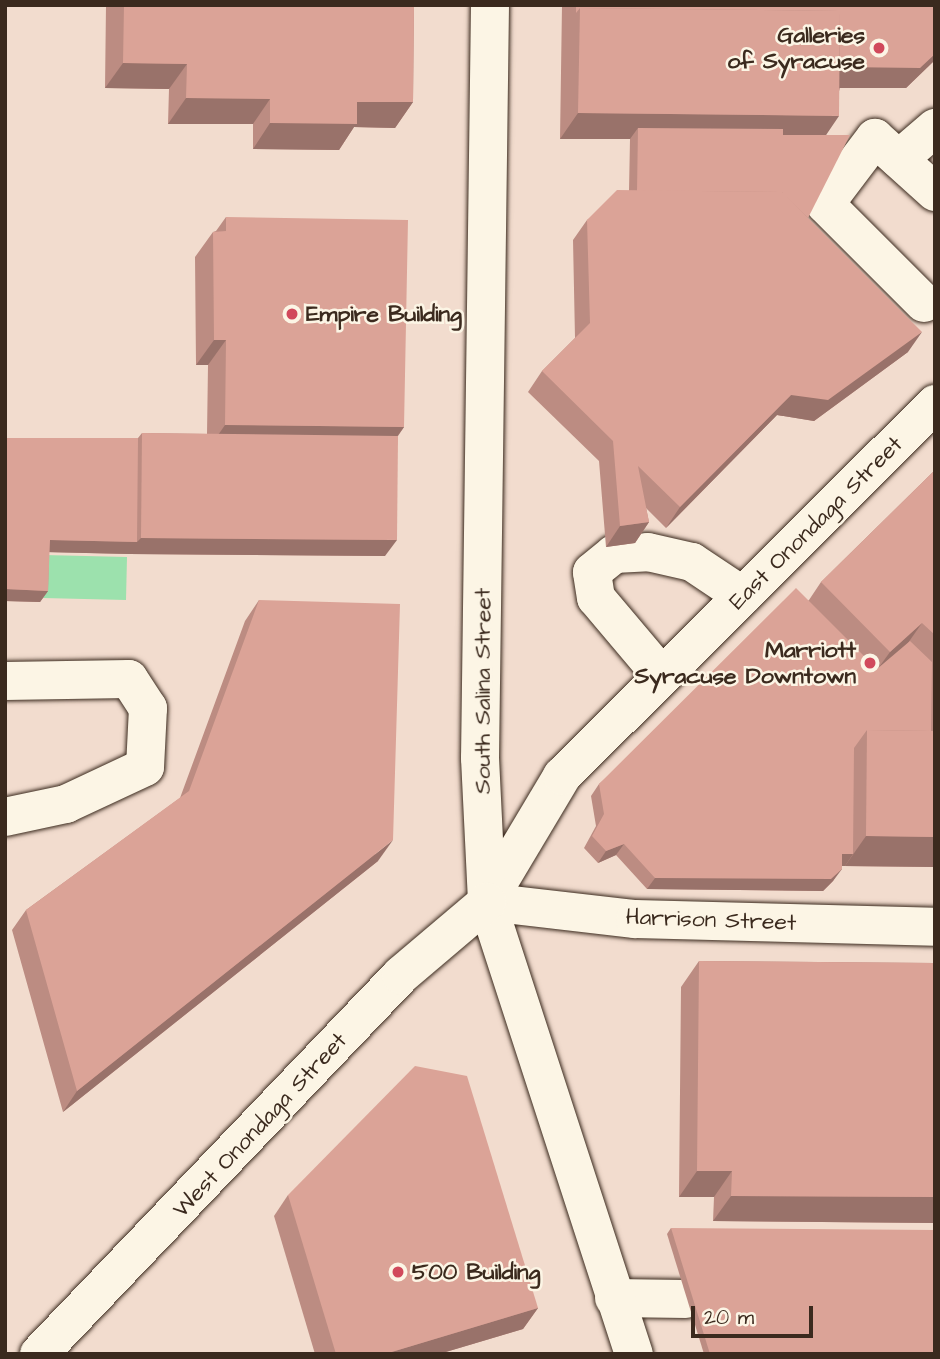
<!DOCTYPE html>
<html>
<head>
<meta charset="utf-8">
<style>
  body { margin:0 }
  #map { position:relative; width:940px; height:1359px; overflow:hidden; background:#f2dcce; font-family:"Architects Daughter",sans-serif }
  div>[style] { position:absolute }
  .green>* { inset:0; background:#9ce1ad }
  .roads { filter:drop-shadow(0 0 2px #3b2a1e) drop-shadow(0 0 2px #3b2a1e) }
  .minor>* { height:38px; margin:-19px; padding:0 19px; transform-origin:19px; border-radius:19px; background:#fcf5e5 }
  .major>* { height:38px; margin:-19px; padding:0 19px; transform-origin:19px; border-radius:19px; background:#fcf5e5 }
  .wall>* { inset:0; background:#bc8c82 }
  .shaded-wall>* { inset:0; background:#99726a }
  .building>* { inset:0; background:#dba397 }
  .dots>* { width:19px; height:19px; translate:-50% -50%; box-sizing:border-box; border:4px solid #fcf5e5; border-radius:50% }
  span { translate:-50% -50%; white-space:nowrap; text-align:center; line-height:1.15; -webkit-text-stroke:5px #fcf5e5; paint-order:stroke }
  .poi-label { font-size:23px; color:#3b2a1e; font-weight:700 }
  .right { translate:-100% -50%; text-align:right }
  .left { translate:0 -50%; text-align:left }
  .street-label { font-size:23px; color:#3b2a1e }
  .frame { position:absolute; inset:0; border:7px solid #3b2a1e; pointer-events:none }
  .scale { position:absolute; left:691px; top:1306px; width:122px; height:32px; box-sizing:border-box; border:4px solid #3b2a1e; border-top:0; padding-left:9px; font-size:21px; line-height:24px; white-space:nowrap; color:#3b2a1e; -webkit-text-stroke:5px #fcf5e5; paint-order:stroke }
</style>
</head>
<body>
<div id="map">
  <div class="green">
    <i style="clip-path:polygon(44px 555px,127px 557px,126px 600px,43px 598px)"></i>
  </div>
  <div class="roads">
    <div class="minor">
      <i style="left:899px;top:159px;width:48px;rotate:-40.7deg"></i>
      <i style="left:924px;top:303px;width:140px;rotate:-135deg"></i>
      <i style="left:825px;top:204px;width:83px;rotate:-52.9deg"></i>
      <i style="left:875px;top:138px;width:81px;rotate:42deg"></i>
      <i style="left:662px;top:676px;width:102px;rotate:-130.2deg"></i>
      <i style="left:596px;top:598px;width:26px;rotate:-99deg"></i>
      <i style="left:592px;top:572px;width:28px;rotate:-39deg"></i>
      <i style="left:614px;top:554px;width:34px;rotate:-3deg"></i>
      <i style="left:648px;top:552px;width:45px;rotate:12.8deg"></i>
      <i style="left:692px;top:562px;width:61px;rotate:33.7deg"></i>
      <i style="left:5px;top:681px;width:124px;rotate:-0.9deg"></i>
      <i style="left:129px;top:679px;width:35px;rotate:57deg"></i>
      <i style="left:148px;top:708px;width:59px;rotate:92.9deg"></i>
      <i style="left:145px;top:767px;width:87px;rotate:154.9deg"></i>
      <i style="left:66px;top:804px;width:62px;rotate:168deg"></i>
      <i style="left:487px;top:902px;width:147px;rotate:-59.2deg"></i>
      <i style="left:562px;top:776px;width:527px;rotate:-44.92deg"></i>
      <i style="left:614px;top:1298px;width:72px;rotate:0.8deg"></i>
    </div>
    <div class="major">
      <i style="left:490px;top:5px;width:753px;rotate:90.76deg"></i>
      <i style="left:480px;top:758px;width:144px;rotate:87.2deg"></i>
      <i style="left:487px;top:902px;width:475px;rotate:72deg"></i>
      <i style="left:487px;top:902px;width:149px;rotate:6.6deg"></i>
      <i style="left:635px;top:919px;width:300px;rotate:1.5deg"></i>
      <i style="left:39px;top:1354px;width:524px;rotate:-46.31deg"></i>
      <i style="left:401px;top:975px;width:113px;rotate:-40.3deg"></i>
    </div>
  </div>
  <div class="wall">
    <i style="clip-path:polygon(106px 5px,414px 5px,413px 102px,395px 128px,354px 127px,339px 150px,253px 149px,253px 124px,168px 124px,169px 89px,105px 88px)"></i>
    <i style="clip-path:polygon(562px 5px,935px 5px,935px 60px,906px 88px,840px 88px,826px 135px,808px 218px,908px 352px,814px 421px,777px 415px,666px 528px,646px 508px,649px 522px,635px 543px,606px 547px,599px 461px,528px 392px,542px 371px,575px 338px,573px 240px,587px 220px,629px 191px,630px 139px,560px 139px)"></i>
    <i style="clip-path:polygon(226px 217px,404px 427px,398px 436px,385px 556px,129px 554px,49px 552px,48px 591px,40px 602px,5px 601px,5px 438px,138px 438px,142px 433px,207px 434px,208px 365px,196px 365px,195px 257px,213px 232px,216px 231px)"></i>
    <i style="clip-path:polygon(935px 470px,935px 867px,842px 866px,833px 881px,823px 891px,647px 889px,616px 855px,598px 863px,584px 848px,596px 826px,591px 796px,599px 784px,809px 600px,821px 582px)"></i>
    <i style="clip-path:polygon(259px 600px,378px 861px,63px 1112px,12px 930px,26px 910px,180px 798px,245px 621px)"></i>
    <i style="clip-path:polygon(699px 961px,935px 963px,935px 1223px,713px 1221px,714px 1197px,679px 1197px,681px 987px)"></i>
    <i style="clip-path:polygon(288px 1195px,538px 1308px,523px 1329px,439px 1354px,315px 1354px,274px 1216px)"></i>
    <i style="clip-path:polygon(671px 1228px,935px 1354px,704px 1354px,667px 1234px)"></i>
  </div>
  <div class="shaded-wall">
    <i style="clip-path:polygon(935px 54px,935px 60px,906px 88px,822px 88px,836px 67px)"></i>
    <i style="clip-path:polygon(123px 63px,187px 64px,169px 89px,105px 88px)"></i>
    <i style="clip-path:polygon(186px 98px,270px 99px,253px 124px,168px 124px)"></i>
    <i style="clip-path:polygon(357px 102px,413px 102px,395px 128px,354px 127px,339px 150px,253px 149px,270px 123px)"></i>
    <i style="clip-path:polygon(578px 113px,839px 116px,822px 141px,638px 128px,630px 139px,560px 139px)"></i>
    <i style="clip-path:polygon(922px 332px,908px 352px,814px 421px,777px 415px,666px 528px,680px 507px,791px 395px)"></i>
    <i style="clip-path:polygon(214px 340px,226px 340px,208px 365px,196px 365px)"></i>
    <i style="clip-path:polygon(225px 425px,404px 427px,386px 452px,207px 451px)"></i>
    <i style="clip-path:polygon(649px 522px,635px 543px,606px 547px,620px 526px)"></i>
    <i style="clip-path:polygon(141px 538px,397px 540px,385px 556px,129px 554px,42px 552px,50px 540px,137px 542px)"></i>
    <i style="clip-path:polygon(5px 589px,48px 591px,40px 602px,5px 601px)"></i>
    <i style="clip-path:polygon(922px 623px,901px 653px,869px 681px,890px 652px)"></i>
    <i style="clip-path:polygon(866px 836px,935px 837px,935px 867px,845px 866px)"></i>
    <i style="clip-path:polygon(393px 840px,378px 861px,63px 1112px,77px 1091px)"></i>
    <i style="clip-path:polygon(624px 844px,616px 855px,598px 863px,606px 851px)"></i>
    <i style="clip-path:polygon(842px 854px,853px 854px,845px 866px,833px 866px)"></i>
    <i style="clip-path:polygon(842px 869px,833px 881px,823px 891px,647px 889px,655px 878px)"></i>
    <i style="clip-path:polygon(697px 1171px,732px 1171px,714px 1197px,679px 1197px)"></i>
    <i style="clip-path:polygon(731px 1196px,935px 1197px,935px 1223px,713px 1221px)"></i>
    <i style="clip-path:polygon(538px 1308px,523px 1329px,439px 1354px,385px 1354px)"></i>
  </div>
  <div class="building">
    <i style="clip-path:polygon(124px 5px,414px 5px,413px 102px,357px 102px,357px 124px,270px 123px,270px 99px,186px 98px,187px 64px,123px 63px)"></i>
    <i style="clip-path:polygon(576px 5px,935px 5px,935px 54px,920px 68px,840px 67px,840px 11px,580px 8px,576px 13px)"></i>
    <i style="clip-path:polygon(580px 8px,840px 11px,839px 116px,578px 113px)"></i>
    <i style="clip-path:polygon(638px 128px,783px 129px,783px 194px,782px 192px,637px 191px)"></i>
    <i style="clip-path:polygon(783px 135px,850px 135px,808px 218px,783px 194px)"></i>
    <i style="clip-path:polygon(617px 190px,782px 192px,922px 332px,828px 400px,791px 395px,680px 507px,638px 466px,649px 522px,620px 526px,613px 441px,542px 371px,590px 323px,587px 220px)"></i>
    <i style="clip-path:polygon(226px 217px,408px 220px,404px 427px,225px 425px,226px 340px,214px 340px,213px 232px,226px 231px)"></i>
    <i style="clip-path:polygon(142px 433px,398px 436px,397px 540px,141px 538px)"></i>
    <i style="clip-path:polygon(5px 438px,138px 438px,137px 542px,50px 540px,48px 591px,5px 589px)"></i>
    <i style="clip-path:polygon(935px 470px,935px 635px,922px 623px,890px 652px,821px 582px)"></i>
    <i style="clip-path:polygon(796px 588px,877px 669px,910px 641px,932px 662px,931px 731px,867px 730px,854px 748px,853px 854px,842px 854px,842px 869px,831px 879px,655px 878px,624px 844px,606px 851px,592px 836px,604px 814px,599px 784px)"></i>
    <i style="clip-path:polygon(259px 600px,400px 604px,393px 840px,77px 1091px,26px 910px,189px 791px)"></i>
    <i style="clip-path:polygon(867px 730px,935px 731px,935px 837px,866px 836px)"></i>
    <i style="clip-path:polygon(699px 961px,935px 963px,935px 1197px,731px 1196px,732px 1171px,697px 1171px)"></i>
    <i style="clip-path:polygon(415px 1066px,467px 1076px,538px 1308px,385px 1354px,336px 1354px,288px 1195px)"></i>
    <i style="clip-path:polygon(671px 1228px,935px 1230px,935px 1354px,710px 1354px)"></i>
  </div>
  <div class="dots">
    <i style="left:879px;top:48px;background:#d1495b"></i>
    <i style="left:292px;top:314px;background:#d1495b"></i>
    <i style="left:870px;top:663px;background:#d1495b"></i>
    <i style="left:398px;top:1272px;background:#d1495b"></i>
  </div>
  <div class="poi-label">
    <span class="right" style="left:865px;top:48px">Galleries<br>of Syracuse</span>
    <span class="left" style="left:306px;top:314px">Empire Building</span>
    <span class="right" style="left:856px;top:663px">Marriott<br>Syracuse Downtown</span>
    <span class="left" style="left:412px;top:1272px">500 Building</span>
  </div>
  <div class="street-label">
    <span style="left:816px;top:523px;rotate:-45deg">East Onondaga Street</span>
    <span style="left:483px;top:691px;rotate:-90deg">South Salina Street</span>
    <span style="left:711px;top:920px;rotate:2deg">Harrison Street</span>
    <span style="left:260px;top:1125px;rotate:-47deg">West Onondaga Street</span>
  </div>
  <div class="frame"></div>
  <div class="scale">20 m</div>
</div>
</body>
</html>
